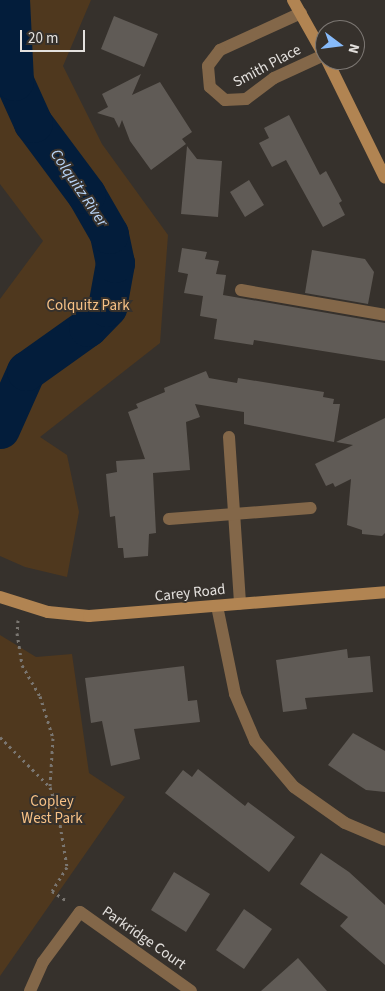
<!DOCTYPE html>
<html>
<head>
<meta charset="utf-8">
<style>
  body { margin:0 }
  #map { position:relative; width:385px; height:991px; overflow:hidden; background:#36312c; font-family:"Source Sans 3",sans-serif }
  div>[style] { position:absolute }
  .green>* { inset:0; background:#4f381e }
  .river>* { height:39px; margin:-19.5px; padding:0 19.5px; transform-origin:19.5px; border-radius:19.5px; background:#031d3b }
  .building>* { inset:0; background:#605b56 }
  .path>* { height:3px; margin-top:-1.5px; transform-origin:0; background:repeating-linear-gradient(90deg,#7a7671 0 2.5px,transparent 0 6.5px) }
  .lane>* { height:12px; margin:-6px; padding:0 6px; transform-origin:6px; border-radius:6px; background:#836749 }
  .street>* { height:12px; margin:-6px; padding:0 6px; transform-origin:6px; border-radius:6px; background:#836749 }
  .secondary>* { height:12px; margin:-6px; padding:0 6px; transform-origin:6px; border-radius:6px; background:#b18452 }
  span { translate:-50% -50%; white-space:nowrap; text-align:center; line-height:1.15; -webkit-text-stroke:4px #36312c; paint-order:stroke }
  .street-label { font-size:15px; color:#e4e1de }
  .park-label { font-size:15px; color:#f7c186 }
  .water-label { font-size:16px; color:#b8d4f7; font-style:italic }
  .north { position:absolute; left:315px; top:20px; width:50px; height:50px; box-sizing:border-box; background:#36312c; border:1px solid #7c7773; border-radius:50%; rotate:105deg; font-size:14px; font-weight:700; line-height:20px; text-align:center; color:#e4e1de }
  .north::after { content:''; display:block; margin:auto; width:18px; height:22px; background:#87bbfb; clip-path:polygon(50% 0,100% 100%,50% 72%,0 100%) }
  .scale { position:absolute; left:20px; top:30px; width:65px; height:22px; box-sizing:border-box; border:2px solid #e4e1de; border-top:0; padding-left:6px; font-size:15px; line-height:18px; white-space:nowrap; color:#e4e1de; -webkit-text-stroke:4px #36312c; paint-order:stroke }
</style>
</head>
<body>
<div id="map">
  <div class="green">
    <i style="clip-path:polygon(0 0,91px 0,63px 66px,102px 144px,168px 235px,160px 343px,40px 437px,67px 455px,79px 512px,67px 577px,25px 567px,0 556px,0 299px,43px 241px,0 184px)"></i>
    <i style="clip-path:polygon(0 635px,36px 657px,72px 654px,89px 773px,125px 797px,0 976px)"></i>
  </div>
  <div class="river">
    <i style="left:0;top:429px;width:64px;rotate:-65.9deg"></i>
    <i style="left:26px;top:371px;width:76px;rotate:-35.4deg"></i>
    <i style="left:88px;top:327px;width:28px;rotate:-46deg"></i>
    <i style="left:107px;top:307px;width:45px;rotate:-79.7deg"></i>
    <i style="left:115px;top:263px;width:30px;rotate:-102deg"></i>
    <i style="left:109px;top:234px;width:46px;rotate:-119.9deg"></i>
    <i style="left:86px;top:194px;width:89px;rotate:-126.7deg"></i>
    <i style="left:33px;top:123px;width:46px;rotate:-114.3deg"></i>
    <i style="left:14px;top:81px;width:81px;rotate:-92.8deg"></i>
  </div>
  <div class="building">
    <i style="clip-path:polygon(114px 16px,158px 34px,144px 67px,101px 49px)"></i>
    <i style="clip-path:polygon(141px 74px,132px 95px,160px 82px,192px 132px,182px 139px,186px 144px,151px 170px,130px 141px,122px 120px,119px 128px,114px 118px,97px 113px,108px 107px,102px 94px)"></i>
    <i style="clip-path:polygon(289px 115px,320px 175px,326px 171px,342px 201px,339px 203px,345px 215px,323px 227px,286px 160px,272px 167px,259px 143px,269px 138px,264px 128px)"></i>
    <i style="clip-path:polygon(187px 146px,197px 159px,222px 161px,218px 217px,181px 214px)"></i>
    <i style="clip-path:polygon(249px 180px,264px 205px,245px 217px,230px 192px)"></i>
    <i style="clip-path:polygon(182px 248px,207px 252px,205px 259px,219px 261px,216px 274px,226px 275px,223px 295px,385px 323px,385px 361px,254px 340px,253px 345px,214px 339px,217px 319px,200px 316px,203px 296px,184px 293px,188px 274px,178px 272px)"></i>
    <i style="clip-path:polygon(312px 250px,365px 259px,374px 272px,368px 304px,305px 293px)"></i>
    <i style="clip-path:polygon(206px 371px,209px 378px,237px 383px,238px 378px,324px 392px,323px 397px,334px 399px,333px 404px,340px 404px,334px 442px,244px 424px,244px 412px,195px 404px,200px 417px,186px 422px,190px 470px,153px 473px,156px 533px,149px 534px,148px 556px,124px 558px,123px 548px,118px 548px,115px 516px,110px 517px,106px 474px,117px 472px,116px 461px,145px 459px,128px 412px,138px 408px,136px 404px,165px 392px,164px 388px)"></i>
    <i style="clip-path:polygon(385px 418px,385px 533px,382px 536px,362px 534px,362px 530px,347px 525px,351px 479px,335px 487px,333px 483px,326px 486px,315px 464px,353px 445px,336px 442px)"></i>
    <i style="clip-path:polygon(347px 649px,348px 658px,370px 656px,373px 692px,305px 698px,307px 709px,283px 712px,276px 660px)"></i>
    <i style="clip-path:polygon(184px 666px,188px 701px,197px 700px,200px 722px,134px 729px,140px 759px,111px 766px,102px 721px,91px 723px,85px 678px)"></i>
    <i style="clip-path:polygon(353px 733px,385px 751px,385px 792px,366px 790px,328px 765px)"></i>
    <i style="clip-path:polygon(198px 769px,245px 806px,248px 802px,295px 837px,269px 872px,165px 793px,183px 770px,192px 777px)"></i>
    <i style="clip-path:polygon(321px 853px,349px 872px,385px 905px,385px 965px,340px 926px,348px 917px,300px 884px)"></i>
    <i style="clip-path:polygon(174px 872px,210px 894px,186px 932px,151px 910px)"></i>
    <i style="clip-path:polygon(244px 909px,272px 929px,244px 969px,216px 950px)"></i>
    <i style="clip-path:polygon(298px 958px,327px 991px,261px 991px)"></i>
  </div>
  <div class="path">
    <i style="left:18px;top:620px;width:13px;rotate:94deg"></i>
    <i style="left:17px;top:633px;width:32px;rotate:81deg"></i>
    <i style="left:22px;top:665px;width:36px;rotate:60deg"></i>
    <i style="left:40px;top:696px;width:44px;rotate:72.8deg"></i>
    <i style="left:53px;top:738px;width:48px;rotate:93.6deg"></i>
    <i style="left:0;top:737px;width:71px;rotate:45deg"></i>
    <i style="left:50px;top:787px;width:26px;rotate:72deg"></i>
    <i style="left:58px;top:812px;width:56px;rotate:80.7deg"></i>
    <i style="left:67px;top:867px;width:28px;rotate:122deg"></i>
    <i style="left:52px;top:891px;width:18px;rotate:34deg"></i>
  </div>
  <div class="lane">
    <i style="left:241px;top:290px;width:146px;rotate:9.8deg"></i>
    <i style="left:229px;top:437px;width:167px;rotate:86.2deg"></i>
    <i style="left:169px;top:519px;width:142px;rotate:-4.4deg"></i>
  </div>
  <div class="street">
    <i style="left:301px;top:13px;width:89px;rotate:155.4deg"></i>
    <i style="left:220px;top:50px;width:20px;rotate:127deg"></i>
    <i style="left:208px;top:66px;width:21px;rotate:85deg"></i>
    <i style="left:210px;top:87px;width:20px;rotate:41deg"></i>
    <i style="left:225px;top:100px;width:21px;rotate:-3deg"></i>
    <i style="left:246px;top:99px;width:35px;rotate:-37deg"></i>
    <i style="left:274px;top:78px;width:55px;rotate:-24.7deg"></i>
    <i style="left:217px;top:606px;width:90px;rotate:78.4deg"></i>
    <i style="left:235px;top:694px;width:51px;rotate:66.9deg"></i>
    <i style="left:255px;top:741px;width:60px;rotate:49.7deg"></i>
    <i style="left:294px;top:787px;width:62px;rotate:35.2deg"></i>
    <i style="left:345px;top:823px;width:43px;rotate:23deg"></i>
    <i style="left:30px;top:991px;width:32px;rotate:-66deg"></i>
    <i style="left:43px;top:962px;width:62px;rotate:-53.5deg"></i>
    <i style="left:80px;top:912px;width:136px;rotate:35.4deg"></i>
  </div>
  <div class="secondary">
    <i style="left:293px;top:0;width:65px;rotate:60.7deg"></i>
    <i style="left:327px;top:60px;width:131px;rotate:63.8deg"></i>
    <i style="left:0;top:597px;width:50px;rotate:17.4deg"></i>
    <i style="left:48px;top:612px;width:41px;rotate:5.6deg"></i>
    <i style="left:89px;top:616px;width:297px;rotate:-4.6deg"></i>
  </div>
  <div class="street-label">
    <span style="left:267px;top:66px;rotate:-28deg">Smith Place</span>
    <span style="left:190px;top:593px;rotate:-6deg">Carey Road</span>
    <span style="left:144px;top:938px;rotate:35deg">Parkridge Court</span>
  </div>
  <div class="park-label">
    <span style="left:88px;top:306px">Colquitz Park</span>
    <span style="left:52px;top:810px">Copley<br>West Park</span>
  </div>
  <div class="water-label">
    <span style="left:79px;top:188px;rotate:56deg">Colquitz River</span>
  </div>
  <div class="north">N</div>
  <div class="scale">20 m</div>
</div>
</body>
</html>
